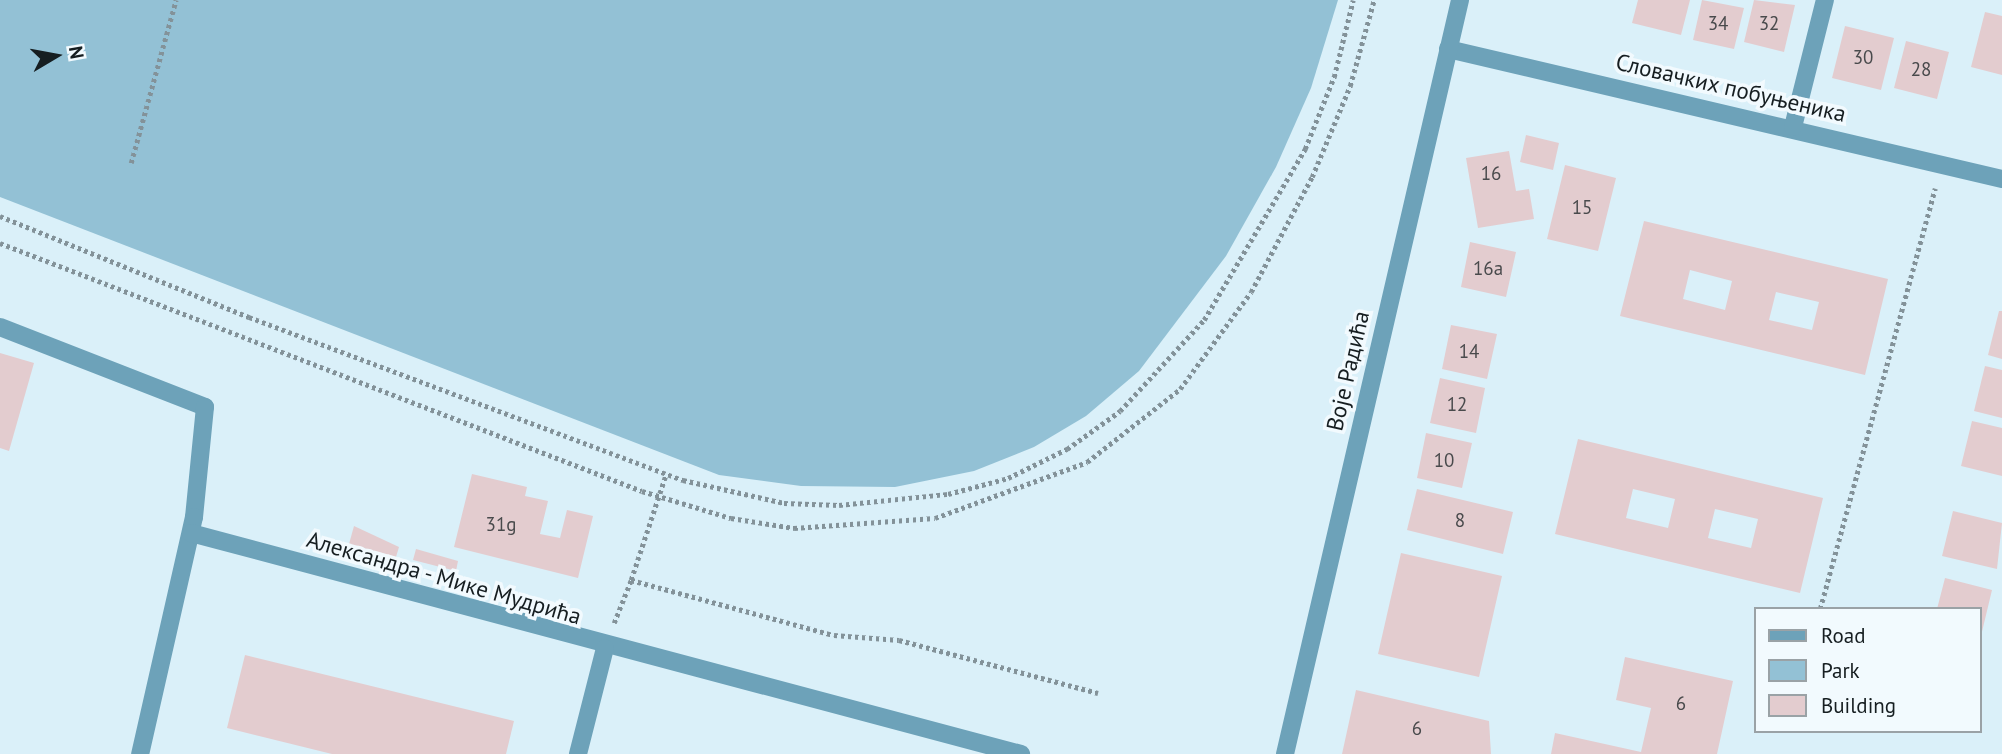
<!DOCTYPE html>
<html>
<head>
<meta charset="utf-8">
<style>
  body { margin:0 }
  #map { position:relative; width:2002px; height:754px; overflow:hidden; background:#daf0f9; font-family:"PT Sans",sans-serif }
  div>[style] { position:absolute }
  .green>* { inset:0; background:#93c1d5 }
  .building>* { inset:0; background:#e3cccf }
  .path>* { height:4.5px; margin-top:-2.25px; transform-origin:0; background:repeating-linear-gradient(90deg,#839299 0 3.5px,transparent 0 7px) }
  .minor>* { height:18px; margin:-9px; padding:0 9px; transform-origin:9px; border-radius:9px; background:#6da2b9 }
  span { translate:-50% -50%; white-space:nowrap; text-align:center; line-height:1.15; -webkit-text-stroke:7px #f2fafe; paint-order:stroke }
  .number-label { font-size:19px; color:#494a4c }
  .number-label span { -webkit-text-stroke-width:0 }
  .street-label { font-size:23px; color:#161e21 }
  .legend { position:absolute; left:1754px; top:607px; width:228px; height:126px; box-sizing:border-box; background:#f2fafe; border:2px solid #9aa2a6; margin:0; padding:9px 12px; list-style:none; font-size:21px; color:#161e21 }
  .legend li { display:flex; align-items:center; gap:14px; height:35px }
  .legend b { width:35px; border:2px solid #9aa2a6 }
  .north { position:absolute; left:21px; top:21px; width:70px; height:70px; -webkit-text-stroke:5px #f2fafe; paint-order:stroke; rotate:80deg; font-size:19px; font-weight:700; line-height:28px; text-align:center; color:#161e21 }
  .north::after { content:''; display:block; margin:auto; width:24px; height:32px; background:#161e21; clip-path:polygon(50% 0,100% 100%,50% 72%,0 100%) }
</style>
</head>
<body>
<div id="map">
  <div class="green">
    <i style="clip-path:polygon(0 0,1338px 0,1311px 88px,1276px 167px,1226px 256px,1139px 371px,1086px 416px,1034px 447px,974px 471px,895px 487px,801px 486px,719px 475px,0 197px)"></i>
  </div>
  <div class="building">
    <i style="clip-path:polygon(1638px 0,1690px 0,1681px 35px,1632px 23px)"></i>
    <i style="clip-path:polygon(1702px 0,1744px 8px,1734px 49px,1693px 40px)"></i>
    <i style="clip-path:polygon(1754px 0,1795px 5px,1784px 52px,1744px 42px)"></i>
    <i style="clip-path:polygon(1985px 12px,2002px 16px,2002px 75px,1971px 67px)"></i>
    <i style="clip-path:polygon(1845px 26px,1894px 38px,1881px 90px,1832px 78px)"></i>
    <i style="clip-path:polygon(1906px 41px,1949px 52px,1937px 99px,1894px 88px)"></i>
    <i style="clip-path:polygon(1526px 135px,1559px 143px,1553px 170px,1520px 162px)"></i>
    <i style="clip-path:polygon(1509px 151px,1516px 191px,1529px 189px,1534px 219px,1478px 228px,1466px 158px)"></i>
    <i style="clip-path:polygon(1565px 165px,1616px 178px,1598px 251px,1547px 239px)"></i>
    <i style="clip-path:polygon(evenodd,1644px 221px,1888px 279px,1865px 375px,1620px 316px,1644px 221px,1690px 270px,1732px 281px,1725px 310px,1683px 299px,1690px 270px,1644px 221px,1776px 292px,1819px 302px,1812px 330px,1769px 320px,1776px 292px)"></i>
    <i style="clip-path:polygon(1470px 242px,1516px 252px,1506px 297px,1461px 287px)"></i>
    <i style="clip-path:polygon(1999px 311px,2002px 311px,2002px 359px,1988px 355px)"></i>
    <i style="clip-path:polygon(1451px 325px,1497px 334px,1487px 379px,1442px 369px)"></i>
    <i style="clip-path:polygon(0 353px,34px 363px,9px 451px,0 448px)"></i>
    <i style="clip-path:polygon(1985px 366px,2002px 370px,2002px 418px,1974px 411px)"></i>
    <i style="clip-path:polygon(1440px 378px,1485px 388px,1476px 433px,1430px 423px)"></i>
    <i style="clip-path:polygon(1972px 421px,2002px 428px,2002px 476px,1961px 466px)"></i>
    <i style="clip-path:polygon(1426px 433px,1472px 443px,1462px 488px,1417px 478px)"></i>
    <i style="clip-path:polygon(evenodd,1578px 439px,1823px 498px,1800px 593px,1555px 534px,1578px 439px,1633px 489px,1675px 499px,1668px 528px,1626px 518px,1633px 489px,1578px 439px,1715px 509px,1758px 519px,1751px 548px,1708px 538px,1715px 509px)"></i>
    <i style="clip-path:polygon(472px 474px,527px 487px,525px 496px,548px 501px,540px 534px,560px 538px,567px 510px,593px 516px,578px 578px,454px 547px)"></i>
    <i style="clip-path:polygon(1417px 489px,1513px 512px,1503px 554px,1407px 530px)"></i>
    <i style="clip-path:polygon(1953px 511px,2002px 523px,1997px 569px,1942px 556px)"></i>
    <i style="clip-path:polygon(354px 526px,399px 547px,396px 557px,349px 544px)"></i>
    <i style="clip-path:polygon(416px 549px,458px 561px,456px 571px,413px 560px)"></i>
    <i style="clip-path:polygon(1401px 553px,1502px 576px,1479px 677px,1378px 654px)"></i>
    <i style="clip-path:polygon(1945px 578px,1992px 590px,1980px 640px,1979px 609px,1937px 609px)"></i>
    <i style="clip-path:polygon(245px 655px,514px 721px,506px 754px,332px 754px,227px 728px)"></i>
    <i style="clip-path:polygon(1625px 657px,1733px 681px,1717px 754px,1551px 754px,1555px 733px,1641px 752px,1651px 708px,1616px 700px)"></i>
    <i style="clip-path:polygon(1356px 690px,1489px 721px,1491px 754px,1342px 754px)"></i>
  </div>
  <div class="path">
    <i style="left:131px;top:163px;width:169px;rotate:-74.6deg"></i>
    <i style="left:0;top:216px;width:269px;rotate:22.1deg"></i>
    <i style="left:249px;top:317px;width:464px;rotate:20.6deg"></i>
    <i style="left:683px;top:480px;width:104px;rotate:12.8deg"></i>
    <i style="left:784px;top:503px;width:55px;rotate:2.1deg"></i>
    <i style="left:839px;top:505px;width:110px;rotate:-5.8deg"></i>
    <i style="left:948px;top:494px;width:62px;rotate:-14.9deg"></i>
    <i style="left:1008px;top:478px;width:66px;rotate:-26.2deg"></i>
    <i style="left:1067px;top:449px;width:65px;rotate:-35.6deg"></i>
    <i style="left:1120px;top:411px;width:124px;rotate:-47.3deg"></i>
    <i style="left:1204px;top:320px;width:199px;rotate:-59.4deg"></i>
    <i style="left:1305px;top:149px;width:78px;rotate:-68.1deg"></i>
    <i style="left:1334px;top:77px;width:79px;rotate:-76.1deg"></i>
    <i style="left:0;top:243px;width:688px;rotate:21.12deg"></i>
    <i style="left:642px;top:491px;width:93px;rotate:16.9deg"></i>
    <i style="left:731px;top:518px;width:64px;rotate:9deg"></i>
    <i style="left:794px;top:528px;width:141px;rotate:-4.1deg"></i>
    <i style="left:935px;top:518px;width:162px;rotate:-20.2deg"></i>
    <i style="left:1087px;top:462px;width:118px;rotate:-38.1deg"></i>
    <i style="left:1180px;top:389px;width:120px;rotate:-53.8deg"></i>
    <i style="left:1251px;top:292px;width:130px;rotate:-62.1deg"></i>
    <i style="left:1312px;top:177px;width:99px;rotate:-67.3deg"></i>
    <i style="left:1350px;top:86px;width:89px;rotate:-74.4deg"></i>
    <i style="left:631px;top:580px;width:112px;rotate:-71.7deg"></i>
    <i style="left:1820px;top:609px;width:436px;rotate:-74.7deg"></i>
    <i style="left:614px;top:623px;width:46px;rotate:-68.4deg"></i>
    <i style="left:631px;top:580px;width:210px;rotate:15.2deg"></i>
    <i style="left:834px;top:635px;width:65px;rotate:4.4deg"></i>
    <i style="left:899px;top:640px;width:206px;rotate:14.9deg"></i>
  </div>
  <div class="minor">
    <i style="left:1448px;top:49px;width:569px;rotate:13.21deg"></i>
    <i style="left:1793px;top:127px;width:131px;rotate:-75.9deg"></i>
    <i style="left:0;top:327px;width:220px;rotate:21.3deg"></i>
    <i style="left:205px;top:407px;width:111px;rotate:95.7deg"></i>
    <i style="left:194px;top:517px;width:243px;rotate:102.8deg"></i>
    <i style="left:191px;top:533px;width:859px;rotate:14.91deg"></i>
    <i style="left:578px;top:754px;width:109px;rotate:-75.7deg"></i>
    <i style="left:1285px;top:754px;width:774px;rotate:-76.93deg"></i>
  </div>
  <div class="number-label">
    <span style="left:1718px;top:24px">34</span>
    <span style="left:1769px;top:24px">32</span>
    <span style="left:1863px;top:58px">30</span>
    <span style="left:1921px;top:70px">28</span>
    <span style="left:1491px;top:174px">16</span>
    <span style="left:1582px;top:208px">15</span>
    <span style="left:1488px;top:269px">16a</span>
    <span style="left:1469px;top:352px">14</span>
    <span style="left:1457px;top:405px">12</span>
    <span style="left:1444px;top:461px">10</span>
    <span style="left:1460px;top:521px">8</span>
    <span style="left:501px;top:525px">31g</span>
    <span style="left:1681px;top:704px">6</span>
    <span style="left:1417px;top:729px">6</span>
  </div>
  <div class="street-label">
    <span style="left:1731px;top:88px;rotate:13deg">Словачких побуњеника</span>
    <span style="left:1348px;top:371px;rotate:-77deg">Воје Радића</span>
    <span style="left:444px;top:578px;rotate:16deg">Александра - Мике Мудрића</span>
  </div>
  <ul class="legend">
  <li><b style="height:9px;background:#6da2b9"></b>Road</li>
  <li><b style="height:19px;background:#93c1d5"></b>Park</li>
  <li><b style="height:19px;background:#e3cccf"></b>Building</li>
  </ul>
  <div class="north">N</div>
</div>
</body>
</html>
